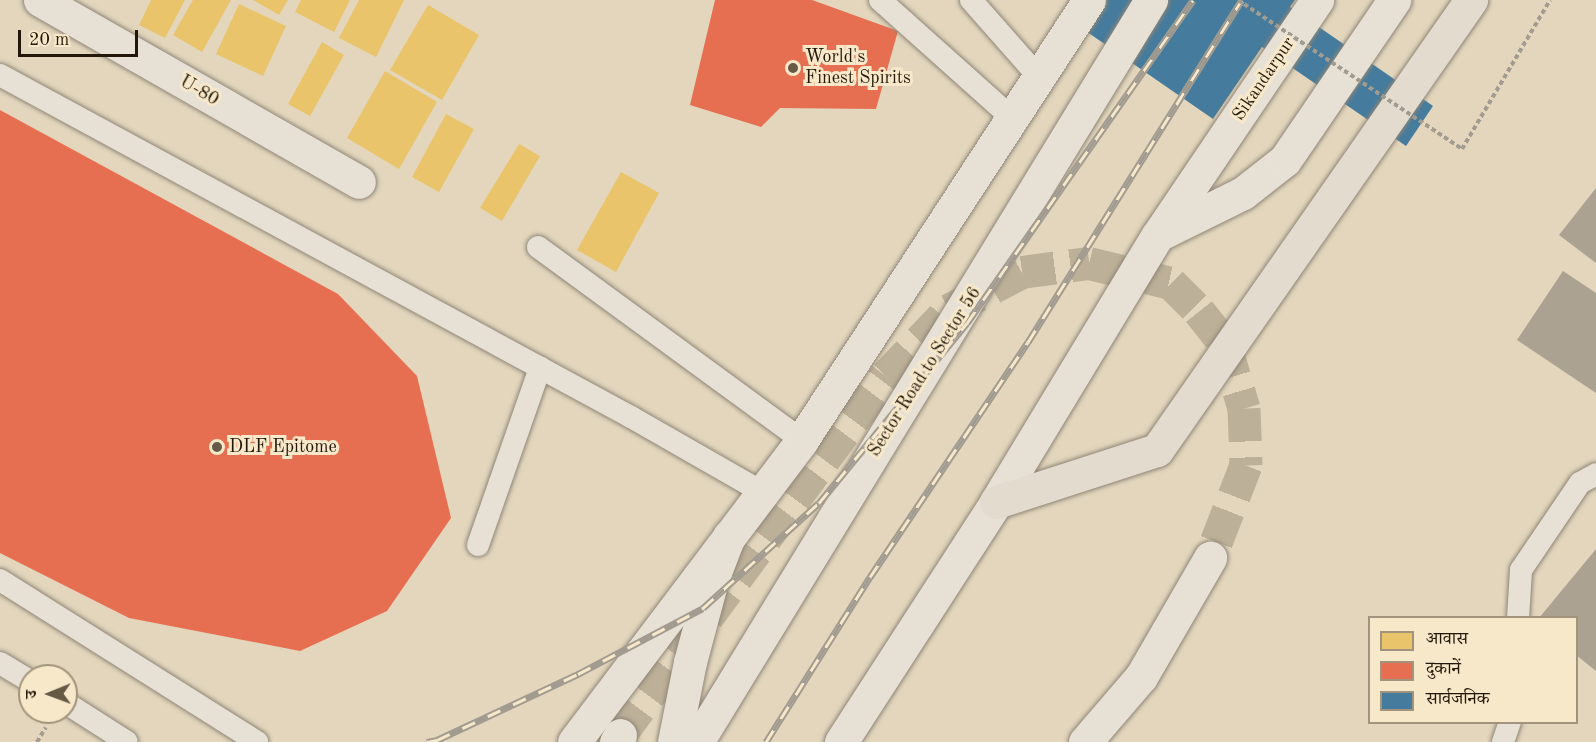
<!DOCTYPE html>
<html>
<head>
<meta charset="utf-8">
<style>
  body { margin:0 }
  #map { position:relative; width:1596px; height:742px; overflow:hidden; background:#e3d6bd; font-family:"Old Standard TT","Noto Serif Devanagari",serif }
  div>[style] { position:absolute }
  .homes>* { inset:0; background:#e9c46a }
  .shops>* { inset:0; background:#e76f51 }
  .public>* { inset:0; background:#457b9d }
  .building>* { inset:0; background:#aba292 }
  .tertiary-tunnel>* { height:33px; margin-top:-16.5px; transform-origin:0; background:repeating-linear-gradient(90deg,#bcb099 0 33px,transparent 0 49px) }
  .path>* { height:4px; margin-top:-2px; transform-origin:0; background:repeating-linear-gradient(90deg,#a29b90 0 4.5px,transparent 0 7.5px) }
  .roads { filter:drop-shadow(0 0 2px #8f8677) drop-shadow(0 0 2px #8f8677) }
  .service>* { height:22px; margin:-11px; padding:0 11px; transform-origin:11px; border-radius:11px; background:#e7e1d5 }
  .minor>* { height:33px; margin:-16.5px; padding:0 16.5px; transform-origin:16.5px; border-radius:16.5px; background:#e7e1d5 }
  .tertiary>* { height:33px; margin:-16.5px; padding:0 16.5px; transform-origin:16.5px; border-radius:16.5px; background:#e7e1d5 }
  .secondary>* { height:33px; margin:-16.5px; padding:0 16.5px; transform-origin:16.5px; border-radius:16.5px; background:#e7e1d5 }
  .primary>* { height:33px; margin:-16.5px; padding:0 16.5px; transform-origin:16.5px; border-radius:16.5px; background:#e3dcce }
  .rail>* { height:7px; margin-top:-3.5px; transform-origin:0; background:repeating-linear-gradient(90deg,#f7e8ca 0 14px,#a29b90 0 28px); box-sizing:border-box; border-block:2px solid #a29b90 }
  .path-bridge>* { height:4px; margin-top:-2px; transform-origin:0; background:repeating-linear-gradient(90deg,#a29b90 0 4.5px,transparent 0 7.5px) }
  .dots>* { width:16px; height:16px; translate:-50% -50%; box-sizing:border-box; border:3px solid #f7e8ca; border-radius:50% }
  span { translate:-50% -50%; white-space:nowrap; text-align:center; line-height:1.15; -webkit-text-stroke:6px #f7e8ca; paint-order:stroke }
  .poi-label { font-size:18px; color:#221708 }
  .left { translate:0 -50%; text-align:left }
  .street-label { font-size:18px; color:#221708 }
  .legend { position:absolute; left:1368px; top:616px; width:210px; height:108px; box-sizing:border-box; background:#f7e8ca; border:2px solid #a2947c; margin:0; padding:8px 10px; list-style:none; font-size:18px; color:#221708 }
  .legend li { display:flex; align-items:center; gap:12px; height:30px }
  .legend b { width:30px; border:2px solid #a2947c }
  .north { position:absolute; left:18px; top:664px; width:60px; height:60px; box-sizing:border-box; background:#f7e8ca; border:2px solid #a2947c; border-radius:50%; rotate:269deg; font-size:16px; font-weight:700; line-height:24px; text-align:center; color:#221708 }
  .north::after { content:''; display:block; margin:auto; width:21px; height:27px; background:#665a47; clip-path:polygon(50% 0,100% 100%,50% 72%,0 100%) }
  .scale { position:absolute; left:18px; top:30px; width:120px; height:27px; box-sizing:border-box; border:3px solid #221708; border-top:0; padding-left:8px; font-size:18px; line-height:21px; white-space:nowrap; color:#221708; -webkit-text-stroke:4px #f7e8ca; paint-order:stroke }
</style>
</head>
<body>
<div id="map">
  <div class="homes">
    <i style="clip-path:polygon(151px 0,185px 0,165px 38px,139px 25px)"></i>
    <i style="clip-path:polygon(193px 0,231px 0,202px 52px,173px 35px)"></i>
    <i style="clip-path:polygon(253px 0,288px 0,279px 15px)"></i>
    <i style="clip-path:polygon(301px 0,350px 0,334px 32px,295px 12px)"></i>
    <i style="clip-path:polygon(359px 0,404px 0,376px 57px,339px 38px)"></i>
    <i style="clip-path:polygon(239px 4px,286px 26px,263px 76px,216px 54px)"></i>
    <i style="clip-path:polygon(428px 5px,479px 35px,442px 100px,390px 70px)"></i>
    <i style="clip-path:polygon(322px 42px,344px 55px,310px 116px,288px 104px)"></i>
    <i style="clip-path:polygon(385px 71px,437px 102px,399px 169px,347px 138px)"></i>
    <i style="clip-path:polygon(446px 114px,474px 129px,439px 192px,412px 177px)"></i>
    <i style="clip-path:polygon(519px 144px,540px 156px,502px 221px,480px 208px)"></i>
    <i style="clip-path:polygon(621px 172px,659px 193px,616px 272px,577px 250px)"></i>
  </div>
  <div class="shops">
    <i style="clip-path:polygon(715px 0,812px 0,898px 31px,876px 109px,780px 108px,761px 127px,690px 105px)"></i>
    <i style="clip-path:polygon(0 110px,338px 294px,417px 376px,451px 518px,387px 611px,300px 651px,129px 618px,0 553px)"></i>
  </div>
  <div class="public">
    <i style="clip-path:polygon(1098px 0,1295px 0,1290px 7px,1433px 106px,1406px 146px,1262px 47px,1213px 119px,1080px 27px)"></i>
  </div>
  <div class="building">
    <i style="clip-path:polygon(1596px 188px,1596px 263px,1559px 235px)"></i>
    <i style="clip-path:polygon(1563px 271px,1596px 293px,1596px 393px,1517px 340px)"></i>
    <i style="clip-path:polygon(1596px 549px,1596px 671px,1576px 655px,1576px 618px,1539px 618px)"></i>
  </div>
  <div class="tertiary-tunnel">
    <i style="left:620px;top:735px;width:447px;rotate:-53.5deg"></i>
    <i style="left:886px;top:376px;width:91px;rotate:-46.3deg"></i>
    <i style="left:949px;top:310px;width:82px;rotate:-27.5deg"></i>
    <i style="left:1022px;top:272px;width:68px;rotate:-7.7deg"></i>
    <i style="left:1089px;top:263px;width:84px;rotate:13.7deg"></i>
    <i style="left:1171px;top:283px;width:40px;rotate:45deg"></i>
    <i style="left:1199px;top:311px;width:42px;rotate:51.8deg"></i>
    <i style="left:1225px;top:344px;width:67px;rotate:73.5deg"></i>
    <i style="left:1244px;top:408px;width:57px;rotate:88deg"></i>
    <i style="left:1246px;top:465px;width:100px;rotate:111.2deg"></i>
  </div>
  <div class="path">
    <i style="left:1462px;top:149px;width:173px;rotate:-59.4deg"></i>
    <i style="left:37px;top:742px;width:17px;rotate:-59deg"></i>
  </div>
  <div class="roads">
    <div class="service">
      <i style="left:880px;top:0;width:177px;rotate:41.8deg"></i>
      <i style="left:971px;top:0;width:101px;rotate:48.6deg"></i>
      <i style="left:0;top:75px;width:718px;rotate:28.46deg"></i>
      <i style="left:631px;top:417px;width:151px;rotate:29.8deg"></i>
      <i style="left:538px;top:247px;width:327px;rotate:36.2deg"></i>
      <i style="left:478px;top:545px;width:188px;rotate:-70.7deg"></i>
      <i style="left:0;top:580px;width:304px;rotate:32.2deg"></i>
      <i style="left:1518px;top:618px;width:48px;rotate:-86.4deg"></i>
      <i style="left:1521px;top:570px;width:105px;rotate:-55.9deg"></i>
      <i style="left:1580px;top:483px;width:18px;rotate:-29deg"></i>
      <i style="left:0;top:663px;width:35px;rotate:31deg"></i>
      <i style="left:66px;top:703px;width:72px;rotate:32.6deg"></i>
      <i style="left:1503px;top:742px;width:21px;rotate:-71deg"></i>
    </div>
    <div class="minor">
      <i style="left:40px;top:0;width:367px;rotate:29.7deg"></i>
    </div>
    <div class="tertiary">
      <i style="left:1158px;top:235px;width:95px;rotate:-26.3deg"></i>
      <i style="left:1243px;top:193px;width:53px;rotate:-38.2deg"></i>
      <i style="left:1285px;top:160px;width:194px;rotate:-55.7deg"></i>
      <i style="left:574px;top:742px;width:378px;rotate:-52.9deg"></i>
      <i style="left:802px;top:440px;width:525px;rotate:-56.88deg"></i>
      <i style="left:616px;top:742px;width:8px;rotate:-60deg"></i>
      <i style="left:1085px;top:742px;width:86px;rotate:-49.3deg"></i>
      <i style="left:1141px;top:677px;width:138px;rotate:-59.9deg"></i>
    </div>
    <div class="secondary">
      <i style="left:674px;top:742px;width:82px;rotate:-78.7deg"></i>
      <i style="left:690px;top:662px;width:85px;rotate:-75deg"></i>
      <i style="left:712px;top:580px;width:47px;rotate:-68.9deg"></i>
      <i style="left:697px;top:742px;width:870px;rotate:-58.54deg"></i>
      <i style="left:841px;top:742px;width:286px;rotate:-57.1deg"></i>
      <i style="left:996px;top:502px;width:312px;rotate:-58.8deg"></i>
      <i style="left:1158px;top:235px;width:284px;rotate:-55.9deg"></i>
    </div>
    <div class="primary">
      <i style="left:996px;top:502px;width:169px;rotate:-17.9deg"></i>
      <i style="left:1157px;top:450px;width:549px;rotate:-55.09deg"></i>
    </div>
  </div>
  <div class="rail">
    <i style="left:427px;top:742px;width:10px;rotate:-11deg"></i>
    <i style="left:437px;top:740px;width:156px;rotate:-25.1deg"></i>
    <i style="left:578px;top:674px;width:141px;rotate:-27.8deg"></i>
    <i style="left:703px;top:608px;width:156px;rotate:-42.2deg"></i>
    <i style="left:819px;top:503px;width:233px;rotate:-50.6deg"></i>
    <i style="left:967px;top:323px;width:394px;rotate:-55deg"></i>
    <i style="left:766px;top:742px;width:195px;rotate:-57.8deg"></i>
    <i style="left:870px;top:577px;width:283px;rotate:-56.1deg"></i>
    <i style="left:1028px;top:342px;width:403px;rotate:-58deg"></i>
  </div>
  <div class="path-bridge">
    <i style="left:1238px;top:0;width:269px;rotate:33.6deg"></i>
  </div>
  <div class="dots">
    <i style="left:793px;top:68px;background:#665a47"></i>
    <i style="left:217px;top:447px;background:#665a47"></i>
  </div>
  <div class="poi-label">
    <span class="left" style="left:805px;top:68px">World's<br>Finest Spirits</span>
    <span class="left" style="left:229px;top:447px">DLF Epitome</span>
  </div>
  <div class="street-label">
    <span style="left:1264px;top:79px;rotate:-56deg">Sikandarpur</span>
    <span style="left:199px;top:91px;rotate:30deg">U-80</span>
    <span style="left:925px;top:372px;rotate:-58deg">Sector Road to Sector 56</span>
  </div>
  <ul class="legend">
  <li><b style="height:16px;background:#e9c46a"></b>आवास</li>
  <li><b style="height:16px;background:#e76f51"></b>दुकानें</li>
  <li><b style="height:16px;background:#457b9d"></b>सार्वजनिक</li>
  </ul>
  <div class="north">उ</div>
  <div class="scale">20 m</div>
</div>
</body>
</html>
